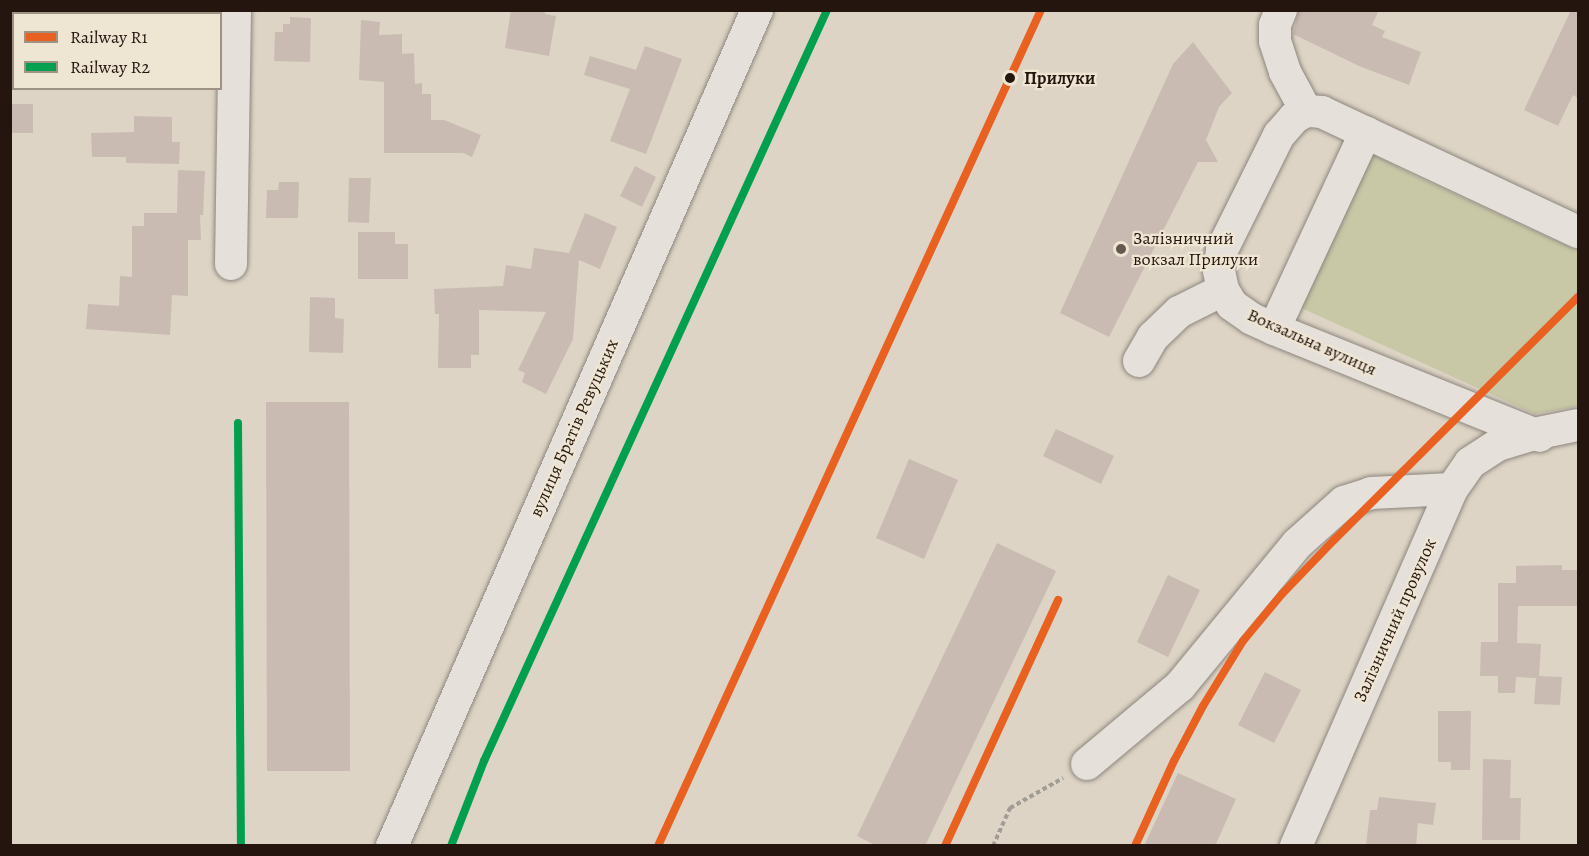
<!DOCTYPE html>
<html>
<head>
<meta charset="utf-8">
<style>
  body { margin:0 }
  #map { position:relative; width:1589px; height:856px; overflow:hidden; background:#ddd4c5; font-family:Alegreya,serif }
  div>[style] { position:absolute }
  .green>* { inset:0; background:#c8c8a7 }
  .building>* { inset:0; background:#c9bbb2 }
  .path>* { height:4px; margin-top:-2px; transform-origin:0; background:repeating-linear-gradient(90deg,#a19c95 0 4.5px,transparent 0 7.5px) }
  .roads { filter:drop-shadow(0 0 2px #8d867e) drop-shadow(0 0 2px #8d867e) }
  .minor>* { height:32px; margin:-16px; padding:0 16px; transform-origin:16px; border-radius:16px; background:#e5e0d9 }
  .rail-1>* { height:8px; margin:-4px; padding:0 4px; transform-origin:4px; border-radius:4px; background:#e86121 }
  .rail-2>* { height:8px; margin:-4px; padding:0 4px; transform-origin:4px; border-radius:4px; background:#029f4e }
  .dots>* { width:16px; height:16px; translate:-50% -50%; box-sizing:border-box; border:3px solid #efe5d3; border-radius:50% }
  span { translate:-50% -50%; white-space:nowrap; text-align:center; line-height:1.15; -webkit-text-stroke:4.5px #efe5d3; paint-order:stroke }
  .stop-label { font-size:18px; color:#24150f; font-weight:700 }
  .left { translate:0 -50%; text-align:left }
  .poi-label { font-size:18px; color:#24150f }
  .street-label { font-size:18px; color:#24150f }
  .frame { position:absolute; inset:0; border:12px solid #24150f; pointer-events:none }
  .legend { position:absolute; left:12px; top:12px; width:210px; height:78px; box-sizing:border-box; background:#efe5d3; border:2px solid #9e9285; margin:0; padding:8px 10px; list-style:none; font-size:18px; color:#24150f }
  .legend li { display:flex; align-items:center; gap:12px; height:30px }
  .legend b { width:30px; border:2px solid #9e9285 }
</style>
</head>
<body>
<div id="map">
  <div class="green">
    <i style="clip-path:polygon(1369px 152px,1413px 175px,1578px 251px,1578px 406px,1535px 414px,1297px 306px)"></i>
  </div>
  <div class="building">
    <i style="clip-path:polygon(511px 10px,545px 10px,545px 14px,556px 16px,549px 56px,505px 48px)"></i>
    <i style="clip-path:polygon(1299px 10px,1379px 10px,1372px 25px,1385px 31px,1382px 37px,1421px 52px,1409px 85px,1359px 66px,1293px 34px)"></i>
    <i style="clip-path:polygon(1571px 10px,1578px 10px,1578px 98px,1573px 95px,1558px 126px,1524px 110px)"></i>
    <i style="clip-path:polygon(290px 17px,311px 18px,310px 62px,274px 61px,275px 32px,283px 32px,283px 24px,290px 24px)"></i>
    <i style="clip-path:polygon(361px 20px,380px 22px,379px 35px,402px 34px,402px 54px,414px 53px,415px 84px,422px 83px,422px 94px,431px 94px,431px 120px,444px 120px,481px 135px,472px 157px,463px 153px,384px 153px,384px 82px,359px 80px)"></i>
    <i style="clip-path:polygon(1193px 42px,1232px 93px,1219px 107px,1206px 140px,1218px 162px,1198px 162px,1109px 337px,1060px 313px,1173px 64px)"></i>
    <i style="clip-path:polygon(645px 46px,682px 59px,646px 154px,610px 141px,630px 89px,584px 75px,590px 56px,636px 70px)"></i>
    <i style="clip-path:polygon(11px 104px,33px 104px,33px 133px,11px 133px)"></i>
    <i style="clip-path:polygon(134px 116px,172px 117px,172px 142px,180px 142px,179px 164px,126px 163px,126px 157px,92px 157px,91px 133px,134px 132px)"></i>
    <i style="clip-path:polygon(635px 166px,656px 177px,642px 207px,620px 196px)"></i>
    <i style="clip-path:polygon(178px 170px,205px 171px,203px 215px,200px 215px,201px 240px,188px 240px,188px 296px,172px 295px,170px 335px,86px 329px,88px 304px,119px 306px,120px 276px,132px 277px,132px 226px,144px 226px,144px 213px,177px 213px)"></i>
    <i style="clip-path:polygon(349px 178px,371px 178px,369px 223px,348px 222px)"></i>
    <i style="clip-path:polygon(279px 182px,299px 182px,298px 218px,266px 218px,267px 190px,278px 190px)"></i>
    <i style="clip-path:polygon(585px 213px,617px 227px,600px 269px,579px 260px,573px 339px,546px 394px,522px 382px,525px 373px,518px 370px,546px 312px,479px 310px,479px 355px,471px 355px,471px 368px,438px 368px,439px 314px,435px 314px,434px 289px,503px 286px,506px 265px,531px 269px,534px 248px,569px 253px)"></i>
    <i style="clip-path:polygon(358px 232px,395px 232px,395px 244px,408px 244px,408px 279px,358px 279px)"></i>
    <i style="clip-path:polygon(310px 297px,335px 298px,335px 318px,344px 319px,343px 353px,309px 352px)"></i>
    <i style="clip-path:polygon(266px 402px,349px 402px,350px 771px,267px 771px)"></i>
    <i style="clip-path:polygon(1056px 429px,1114px 456px,1101px 484px,1043px 456px)"></i>
    <i style="clip-path:polygon(909px 459px,958px 480px,924px 559px,876px 538px)"></i>
    <i style="clip-path:polygon(997px 543px,1056px 571px,925px 846px,877px 846px,857px 836px)"></i>
    <i style="clip-path:polygon(1562px 565px,1562px 570px,1578px 570px,1578px 606px,1518px 606px,1517px 643px,1541px 644px,1539px 676px,1562px 677px,1560px 705px,1534px 704px,1536px 678px,1516px 677px,1515px 693px,1498px 693px,1498px 676px,1480px 676px,1481px 642px,1498px 642px,1498px 583px,1516px 583px,1516px 566px)"></i>
    <i style="clip-path:polygon(1168px 575px,1200px 590px,1168px 657px,1137px 642px)"></i>
    <i style="clip-path:polygon(1265px 672px,1301px 690px,1274px 743px,1238px 725px)"></i>
    <i style="clip-path:polygon(1438px 711px,1471px 711px,1470px 770px,1451px 770px,1451px 762px,1438px 762px)"></i>
    <i style="clip-path:polygon(1483px 759px,1511px 760px,1510px 798px,1521px 798px,1520px 840px,1482px 840px)"></i>
    <i style="clip-path:polygon(1178px 773px,1236px 799px,1215px 846px,1144px 846px)"></i>
    <i style="clip-path:polygon(1379px 797px,1436px 803px,1433px 825px,1418px 823px,1416px 846px,1366px 846px,1370px 810px,1377px 810px)"></i>
  </div>
  <div class="path">
    <i style="left:993px;top:846px;width:42px;rotate:-65.9deg"></i>
    <i style="left:1010px;top:808px;width:61px;rotate:-29.5deg"></i>
  </div>
  <div class="roads">
    <div class="minor">
      <i style="left:1281px;top:10px;width:16px;rotate:112deg"></i>
      <i style="left:1275px;top:25px;width:16px;rotate:90deg"></i>
      <i style="left:1275px;top:41px;width:33px;rotate:72deg"></i>
      <i style="left:1285px;top:72px;width:44px;rotate:61.7deg"></i>
      <i style="left:1578px;top:232px;width:283px;rotate:-154.9deg"></i>
      <i style="left:1322px;top:112px;width:16px;rotate:-176deg"></i>
      <i style="left:1306px;top:111px;width:14px;rotate:150deg"></i>
      <i style="left:1294px;top:118px;width:23px;rotate:131deg"></i>
      <i style="left:1279px;top:135px;width:128px;rotate:116.4deg"></i>
      <i style="left:1222px;top:250px;width:21px;rotate:98deg"></i>
      <i style="left:1219px;top:271px;width:19px;rotate:78deg"></i>
      <i style="left:1223px;top:290px;width:17px;rotate:59deg"></i>
      <i style="left:1232px;top:305px;width:24px;rotate:35deg"></i>
      <i style="left:1252px;top:319px;width:24px;rotate:24deg"></i>
      <i style="left:1274px;top:329px;width:280px;rotate:22deg"></i>
      <i style="left:1534px;top:434px;width:45px;rotate:-11.6deg"></i>
      <i style="left:231px;top:264px;width:254px;rotate:-89.1deg"></i>
      <i style="left:1274px;top:329px;width:217px;rotate:-65deg"></i>
      <i style="left:1139px;top:361px;width:28px;rotate:-60deg"></i>
      <i style="left:1153px;top:337px;width:36px;rotate:-44deg"></i>
      <i style="left:1179px;top:312px;width:49px;rotate:-26.6deg"></i>
      <i style="left:1087px;top:764px;width:121px;rotate:-40deg"></i>
      <i style="left:1180px;top:686px;width:184px;rotate:-50.5deg"></i>
      <i style="left:1297px;top:544px;width:63px;rotate:-41.8deg"></i>
      <i style="left:1344px;top:502px;width:28px;rotate:-18deg"></i>
      <i style="left:1371px;top:493px;width:81px;rotate:-2.8deg"></i>
      <i style="left:392px;top:846px;width:912px;rotate:-66.41deg"></i>
      <i style="left:1296px;top:846px;width:390px;rotate:-66.4deg"></i>
      <i style="left:1452px;top:489px;width:32px;rotate:-55deg"></i>
      <i style="left:1470px;top:463px;width:33px;rotate:-33deg"></i>
      <i style="left:1498px;top:445px;width:38px;rotate:-17deg"></i>
      <i style="left:1534px;top:434px;width:6px;rotate:18deg"></i>
    </div>
  </div>
  <div class="rail-1">
    <i style="left:658px;top:846px;width:920px;rotate:-65.39deg"></i>
    <i style="left:945px;top:846px;width:271px;rotate:-65.3deg"></i>
    <i style="left:1135px;top:846px;width:94px;rotate:-65.4deg"></i>
    <i style="left:1174px;top:761px;width:62px;rotate:-62.2deg"></i>
    <i style="left:1203px;top:706px;width:76px;rotate:-58.4deg"></i>
    <i style="left:1243px;top:641px;width:61px;rotate:-50.3deg"></i>
    <i style="left:1282px;top:594px;width:76px;rotate:-46.1deg"></i>
    <i style="left:1335px;top:539px;width:343px;rotate:-44.9deg"></i>
  </div>
  <div class="rail-2">
    <i style="left:238px;top:423px;width:423px;rotate:89.6deg"></i>
    <i style="left:451px;top:846px;width:91px;rotate:-68.8deg"></i>
    <i style="left:484px;top:761px;width:826px;rotate:-65.45deg"></i>
  </div>
  <div class="dots">
    <i style="left:1010px;top:78px;background:#24150f"></i>
    <i style="left:1121px;top:249px;background:#65584f"></i>
  </div>
  <div class="stop-label">
    <span class="left" style="left:1024px;top:78px">Прилуки</span>
  </div>
  <div class="poi-label">
    <span class="left" style="left:1133px;top:249px">Залізничний<br>вокзал Прилуки</span>
  </div>
  <div class="street-label">
    <span style="left:1312px;top:342px;rotate:24deg">Вокзальна вулиця</span>
    <span style="left:574px;top:428px;rotate:-66deg">вулиця Братів Ревуцьких</span>
    <span style="left:1395px;top:620px;rotate:-66deg">Залізничний провулок</span>
  </div>
  <div class="frame"></div>
  <ul class="legend">
  <li><b style="height:8px;background:#e86121"></b>Railway R1</li>
  <li><b style="height:8px;background:#029f4e"></b>Railway R2</li>
  </ul>
</div>
</body>
</html>
